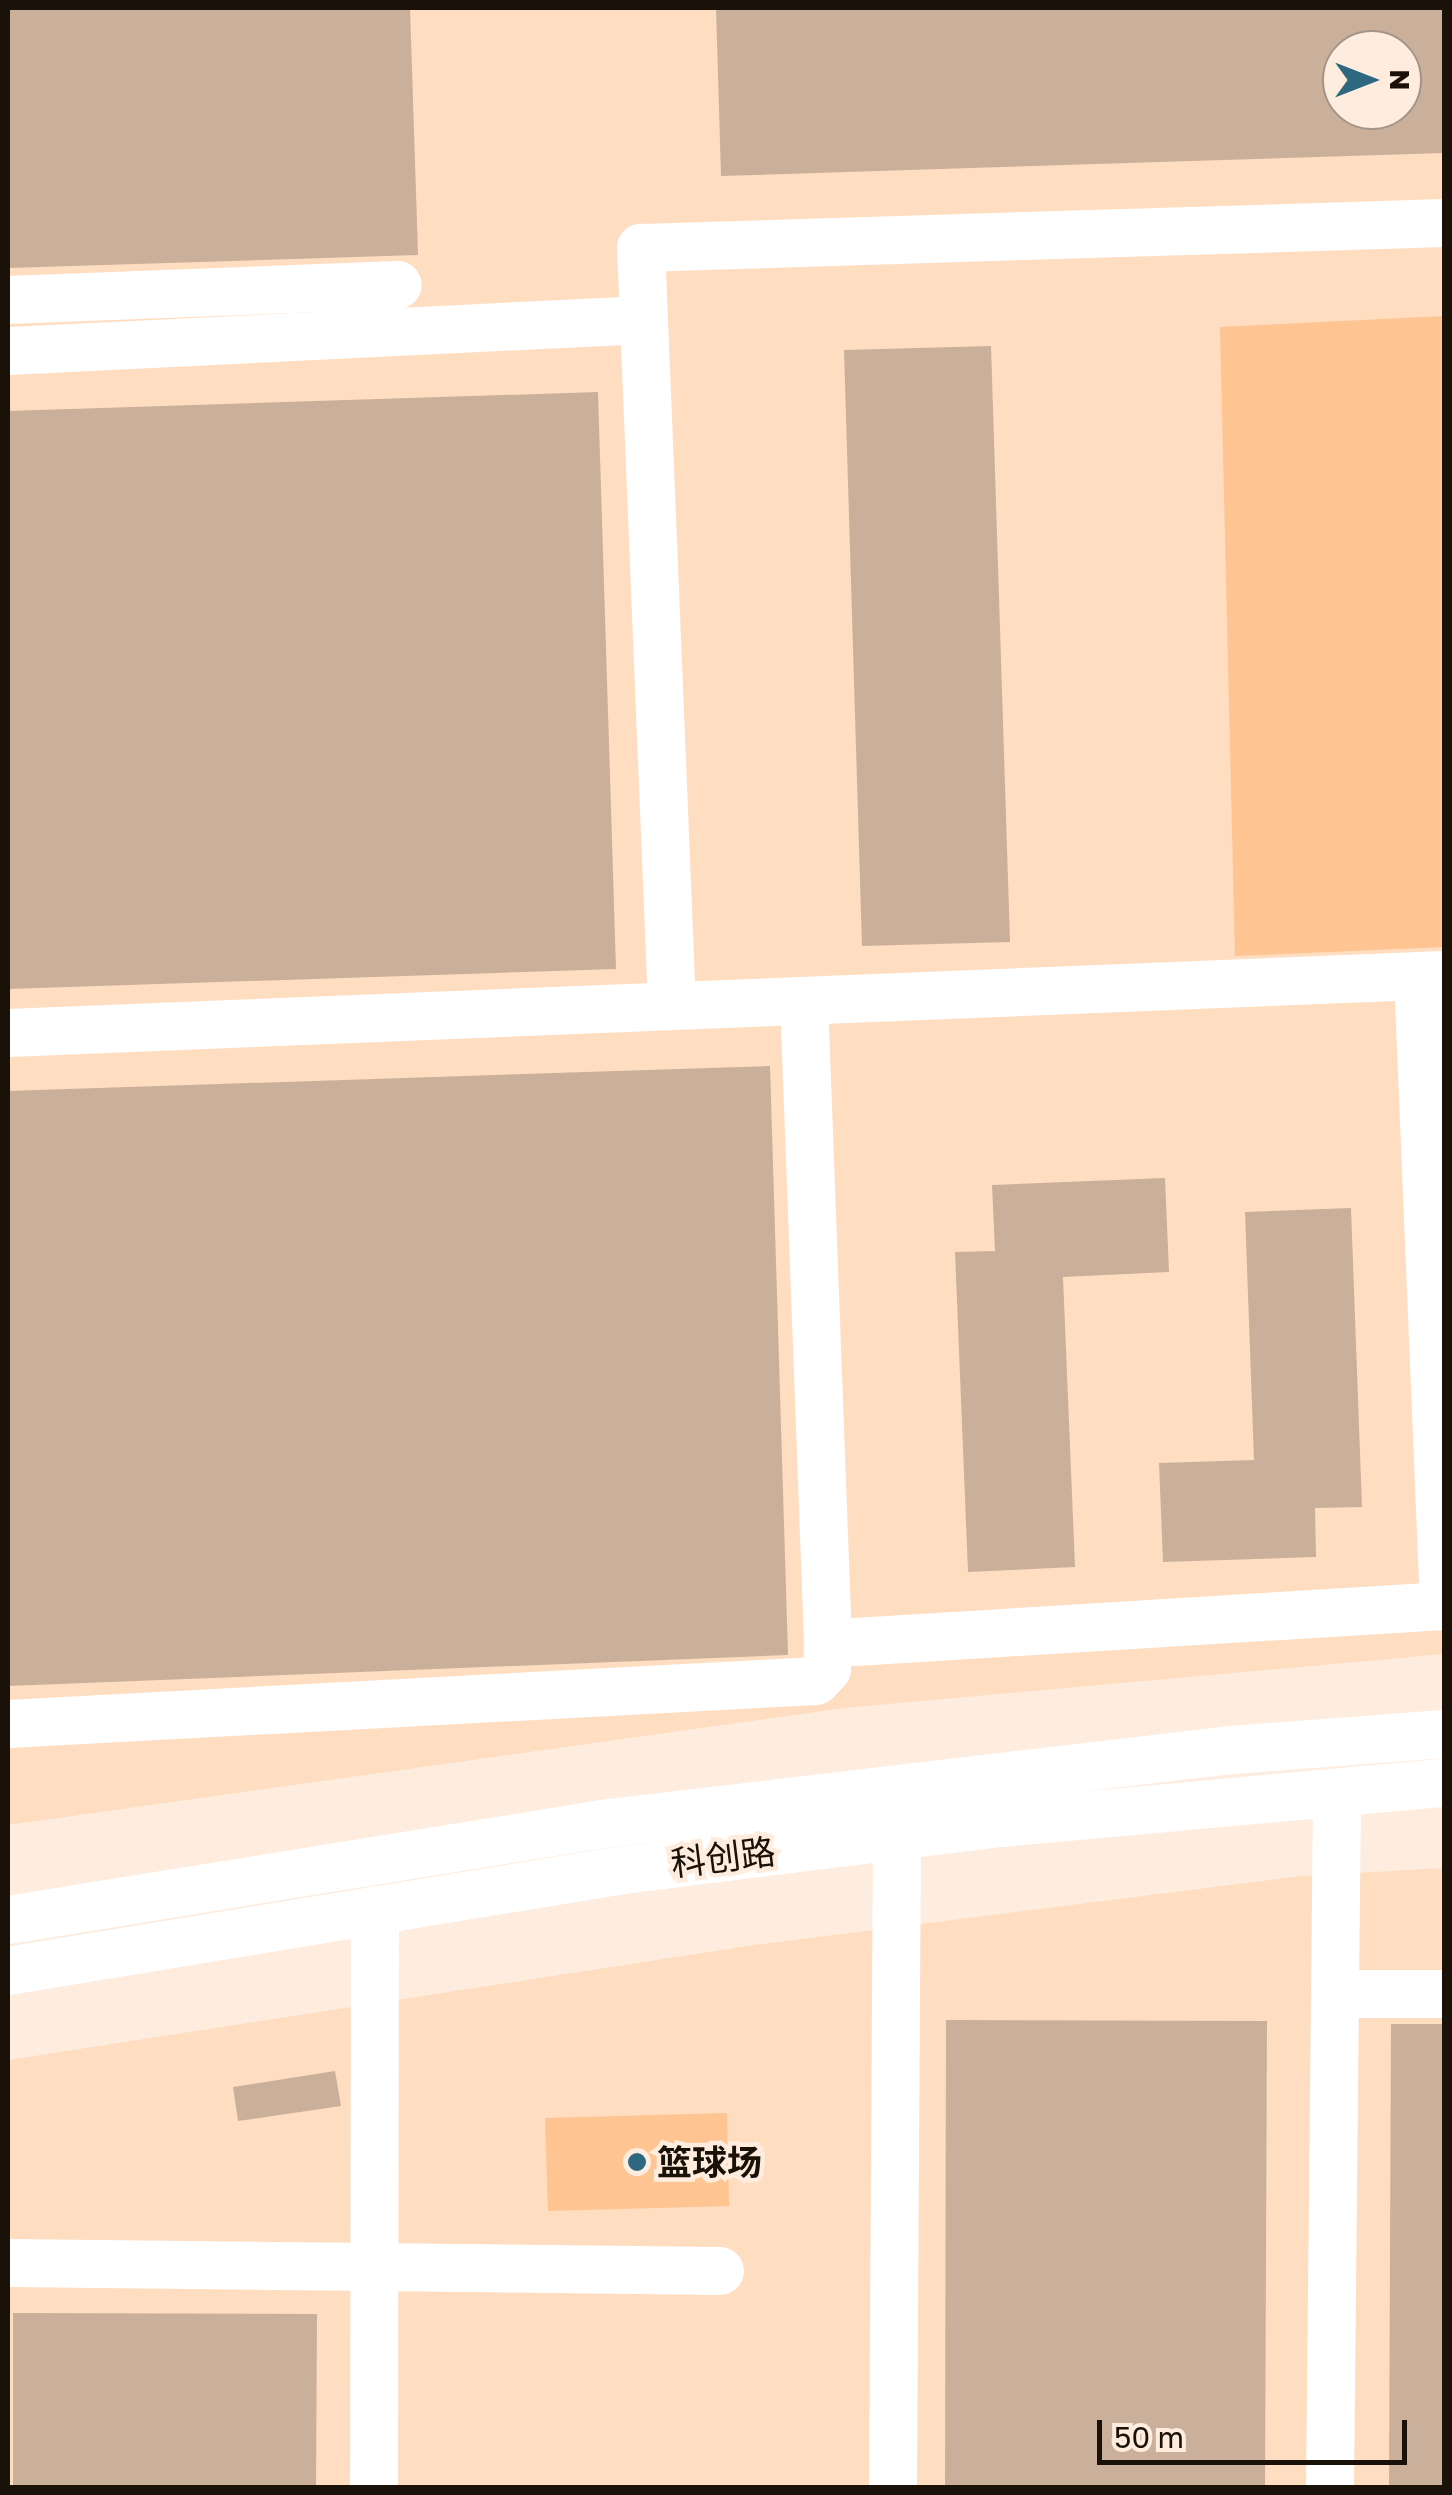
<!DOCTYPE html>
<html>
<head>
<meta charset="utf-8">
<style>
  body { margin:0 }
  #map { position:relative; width:1452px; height:2495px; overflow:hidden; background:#feeddf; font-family:"Golos Text","Noto Sans SC",sans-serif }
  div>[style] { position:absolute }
  .built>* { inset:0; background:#ffddc1 }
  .green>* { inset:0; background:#fec491 }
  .building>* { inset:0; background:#cab09a }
  .minor>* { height:48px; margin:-24px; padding:0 24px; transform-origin:24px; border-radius:24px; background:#fff }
  .dots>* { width:28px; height:28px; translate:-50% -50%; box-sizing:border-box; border:5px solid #feeddf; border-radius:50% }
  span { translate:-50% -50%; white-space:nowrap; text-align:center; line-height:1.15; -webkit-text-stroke:9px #feeddf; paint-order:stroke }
  .street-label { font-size:35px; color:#1a1109 }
  .poi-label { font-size:35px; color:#1a1109; font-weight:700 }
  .left { translate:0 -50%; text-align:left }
  .frame { position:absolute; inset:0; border:10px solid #1a1109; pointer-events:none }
  .north { position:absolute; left:1322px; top:30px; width:100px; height:100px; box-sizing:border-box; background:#feeddf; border:2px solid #a39589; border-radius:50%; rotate:90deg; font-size:28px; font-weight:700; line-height:40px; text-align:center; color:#1a1109 }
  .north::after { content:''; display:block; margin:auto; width:35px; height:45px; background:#2d6880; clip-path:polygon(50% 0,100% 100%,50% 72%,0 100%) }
  .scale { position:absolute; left:1097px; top:2420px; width:310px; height:45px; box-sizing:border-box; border:5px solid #1a1109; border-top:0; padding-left:12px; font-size:30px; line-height:35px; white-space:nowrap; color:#1a1109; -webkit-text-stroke:8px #feeddf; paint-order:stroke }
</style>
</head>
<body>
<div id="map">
  <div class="built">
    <i style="clip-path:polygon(evenodd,8px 8px,1444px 8px,1444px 1654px,844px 1708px,8px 1825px,8px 8px,1342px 50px,1402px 50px,1402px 110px,1342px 110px,1342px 50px)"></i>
    <i style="clip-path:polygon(1444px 1868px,1444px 2487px,8px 2488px,8px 2060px,754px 1945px,1302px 1876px)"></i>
  </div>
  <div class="green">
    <i style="clip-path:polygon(1444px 316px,1444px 947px,1235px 956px,1220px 327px)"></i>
    <i style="clip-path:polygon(727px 2113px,729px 2206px,548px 2211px,545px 2118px)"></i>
  </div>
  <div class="building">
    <i style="clip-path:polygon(8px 8px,410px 8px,418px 255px,8px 268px)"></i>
    <i style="clip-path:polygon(evenodd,716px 8px,1444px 8px,1444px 153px,721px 176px,716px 8px,1342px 50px,1402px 50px,1402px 110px,1342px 110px,1342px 50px)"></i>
    <i style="clip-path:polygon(991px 346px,1010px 942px,862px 946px,844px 350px)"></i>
    <i style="clip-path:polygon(598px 392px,616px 969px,8px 989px,8px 411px)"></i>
    <i style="clip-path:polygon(770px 1066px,788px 1655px,8px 1686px,8px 1091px)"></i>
    <i style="clip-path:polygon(1165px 1178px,1169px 1272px,1063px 1277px,1075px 1567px,968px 1572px,955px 1252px,995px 1251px,992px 1185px)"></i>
    <i style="clip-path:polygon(1351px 1208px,1362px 1507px,1315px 1508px,1316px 1557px,1163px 1562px,1159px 1463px,1254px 1460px,1245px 1212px)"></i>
    <i style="clip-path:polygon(946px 2020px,1267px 2021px,1265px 2488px,945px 2488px)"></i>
    <i style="clip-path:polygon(1391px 2024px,1444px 2024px,1444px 2488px,1389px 2488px)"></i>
    <i style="clip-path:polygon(335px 2071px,341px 2106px,238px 2121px,233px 2087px)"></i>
    <i style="clip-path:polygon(13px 2313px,317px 2314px,316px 2488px,13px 2488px)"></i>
  </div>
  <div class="minor">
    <i style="left:8px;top:300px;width:390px;rotate:-2.2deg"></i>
    <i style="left:8px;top:351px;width:636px;rotate:-2.79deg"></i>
    <i style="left:1418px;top:976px;width:631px;rotate:87.64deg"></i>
    <i style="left:672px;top:1006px;width:759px;rotate:-92.34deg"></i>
    <i style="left:641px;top:248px;width:803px;rotate:-1.78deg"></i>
    <i style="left:8px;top:1033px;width:1437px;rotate:-2.31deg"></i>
    <i style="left:855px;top:1642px;width:590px;rotate:-3.5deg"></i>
    <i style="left:8px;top:1724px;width:809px;rotate:-3.05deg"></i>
    <i style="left:816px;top:1681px;width:16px;rotate:-47deg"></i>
    <i style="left:827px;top:1669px;width:27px;rotate:-88deg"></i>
    <i style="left:828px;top:1642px;width:641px;rotate:-92.14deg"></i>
    <i style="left:8px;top:1920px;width:609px;rotate:-9.17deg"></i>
    <i style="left:609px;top:1823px;width:626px;rotate:-6.69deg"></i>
    <i style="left:1231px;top:1750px;width:214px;rotate:-4.3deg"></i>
    <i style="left:8px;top:1971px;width:623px;rotate:-9.33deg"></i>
    <i style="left:623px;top:1870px;width:382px;rotate:-7.1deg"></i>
    <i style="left:1002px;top:1823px;width:444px;rotate:-5.2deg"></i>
    <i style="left:1335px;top:1994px;width:109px"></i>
    <i style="left:8px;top:2263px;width:712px;rotate:0.64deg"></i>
    <i style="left:374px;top:2488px;width:578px;rotate:-89.9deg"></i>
    <i style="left:893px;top:2488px;width:653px;rotate:-89.65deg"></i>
    <i style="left:1330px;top:2488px;width:695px;rotate:-89.42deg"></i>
  </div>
  <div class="dots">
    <i style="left:637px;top:2162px;background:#2d6880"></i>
  </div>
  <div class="street-label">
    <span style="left:723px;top:1857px;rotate:-7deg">科创路</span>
  </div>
  <div class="poi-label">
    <span class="left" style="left:657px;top:2162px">篮球场</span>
  </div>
  <div class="frame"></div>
  <div class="north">N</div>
  <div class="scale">50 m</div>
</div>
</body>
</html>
